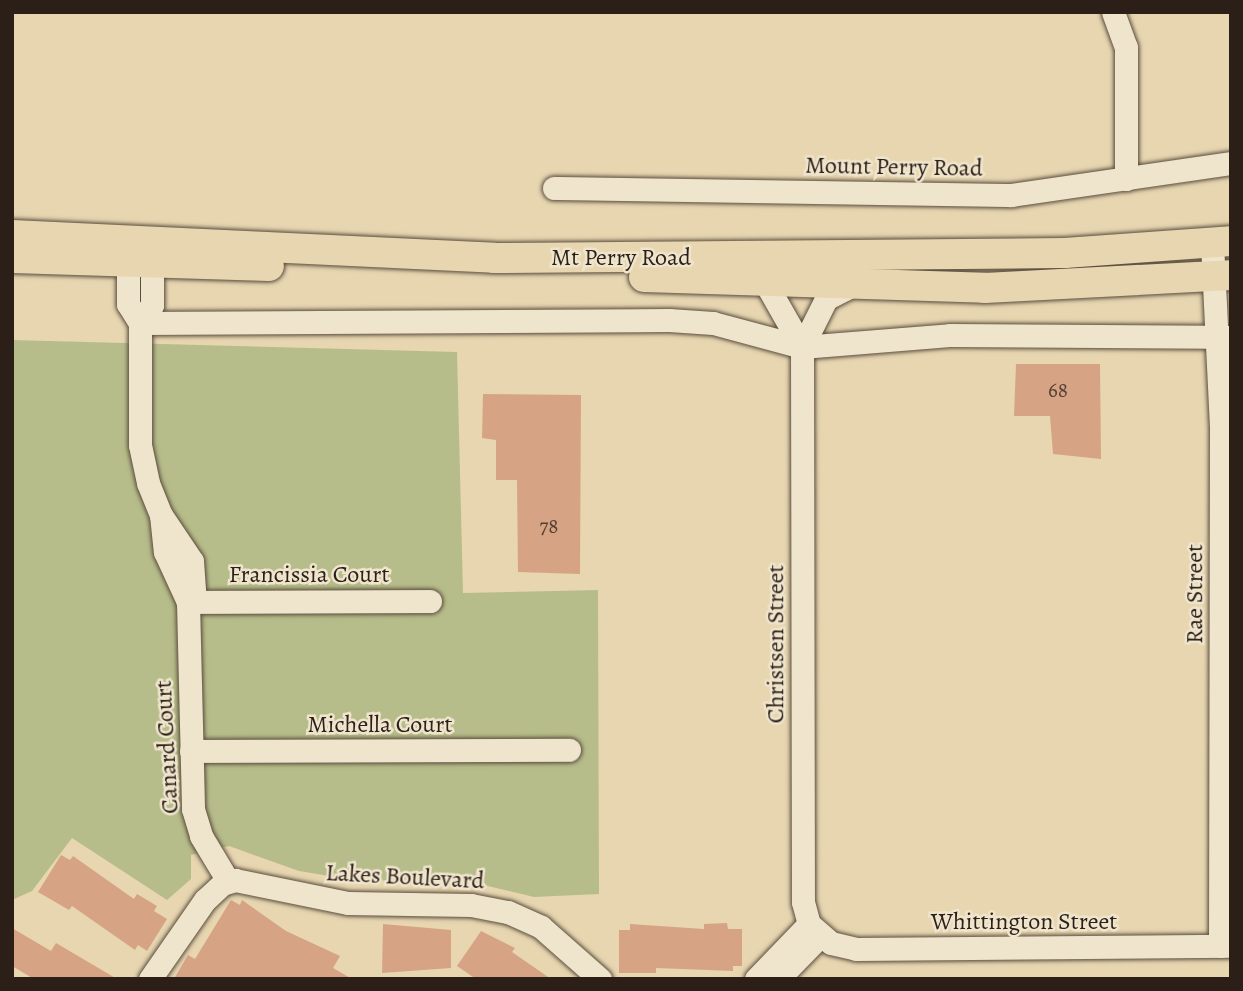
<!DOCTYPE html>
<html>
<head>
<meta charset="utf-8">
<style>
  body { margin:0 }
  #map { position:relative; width:1243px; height:991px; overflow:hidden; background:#e7d6b0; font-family:Alegreya,serif }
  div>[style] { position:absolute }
  .green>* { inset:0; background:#b7bd8a }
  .building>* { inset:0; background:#d6a485 }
  .roads { filter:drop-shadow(0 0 2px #5a4d3e) drop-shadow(0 0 2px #5a4d3e) }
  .minor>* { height:23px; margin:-11.5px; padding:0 11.5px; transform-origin:11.5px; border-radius:11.5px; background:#efe4cc }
  .major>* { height:30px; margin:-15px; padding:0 15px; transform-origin:15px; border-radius:15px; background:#e7d6b0 }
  span { translate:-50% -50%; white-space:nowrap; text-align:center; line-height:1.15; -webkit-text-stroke:5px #efe4cc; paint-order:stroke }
  .number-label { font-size:21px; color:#564033 }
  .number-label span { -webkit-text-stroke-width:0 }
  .street-label { font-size:24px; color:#2b1f18 }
  .frame { position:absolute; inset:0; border:14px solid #2b1f18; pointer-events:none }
</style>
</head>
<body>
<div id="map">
  <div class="green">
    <i style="clip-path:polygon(12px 340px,457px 352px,463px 593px,598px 590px,599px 894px,534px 897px,471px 882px,354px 880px,299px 871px,229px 846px,191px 855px,191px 879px,167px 900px,72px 838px,32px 891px,12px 900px)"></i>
  </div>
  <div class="building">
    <i style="clip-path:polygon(1016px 364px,1100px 364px,1101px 459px,1053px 454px,1050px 416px,1014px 416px)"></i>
    <i style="clip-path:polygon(483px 394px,581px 395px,580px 574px,518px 572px,517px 480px,496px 480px,496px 440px,482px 438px)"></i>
    <i style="clip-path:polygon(61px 855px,70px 860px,73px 856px,134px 899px,137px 894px,157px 906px,154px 911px,167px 919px,147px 951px,138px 945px,135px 950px,72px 906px,69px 910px,38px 892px)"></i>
    <i style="clip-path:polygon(231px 900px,240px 905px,242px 900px,286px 931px,340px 956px,333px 968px,352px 979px,174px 979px,188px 955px,195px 959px)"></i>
    <i style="clip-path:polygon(727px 923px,728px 929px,742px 929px,742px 966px,733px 966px,733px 971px,656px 968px,656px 973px,619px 973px,619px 930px,630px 930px,630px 924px,704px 929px,704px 924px)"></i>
    <i style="clip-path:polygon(383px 924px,451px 930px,451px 968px,382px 973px)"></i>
    <i style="clip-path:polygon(12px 928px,51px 951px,56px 943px,117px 979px,34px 979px,12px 966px)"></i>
    <i style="clip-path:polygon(481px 931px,515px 948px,512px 952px,551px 979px,476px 979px,457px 966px)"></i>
  </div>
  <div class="roads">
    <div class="minor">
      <i style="left:1113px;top:12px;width:37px;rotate:70deg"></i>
      <i style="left:1126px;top:47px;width:132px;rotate:90deg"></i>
      <i style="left:554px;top:188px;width:457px;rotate:0.9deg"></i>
      <i style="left:1011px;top:195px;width:222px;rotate:-8.3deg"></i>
      <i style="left:1212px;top:243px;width:184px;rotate:87.2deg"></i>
      <i style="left:1221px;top:427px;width:519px;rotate:90.11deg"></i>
      <i style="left:128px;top:262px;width:42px;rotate:90deg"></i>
      <i style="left:128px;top:304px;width:22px;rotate:58deg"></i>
      <i style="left:152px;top:263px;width:42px;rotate:90deg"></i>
      <i style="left:152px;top:305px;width:22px;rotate:124deg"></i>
      <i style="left:140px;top:323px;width:122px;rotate:90deg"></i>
      <i style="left:140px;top:445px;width:39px;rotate:78deg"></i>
      <i style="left:148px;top:483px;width:35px;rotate:68deg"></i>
      <i style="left:161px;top:515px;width:55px;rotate:56deg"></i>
      <i style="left:192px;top:561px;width:30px;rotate:86deg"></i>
      <i style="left:194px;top:591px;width:13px;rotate:119deg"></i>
      <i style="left:188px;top:602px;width:207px;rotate:88.6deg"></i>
      <i style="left:193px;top:809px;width:28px;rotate:73deg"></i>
      <i style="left:201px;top:836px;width:52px;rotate:59deg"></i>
      <i style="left:765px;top:282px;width:75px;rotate:60.4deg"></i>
      <i style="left:853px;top:285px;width:30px;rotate:153deg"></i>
      <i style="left:826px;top:299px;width:54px;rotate:116.6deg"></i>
      <i style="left:802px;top:347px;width:555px;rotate:89.9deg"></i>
      <i style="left:803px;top:902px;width:23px;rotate:75deg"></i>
      <i style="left:809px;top:924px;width:29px;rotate:41deg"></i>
      <i style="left:831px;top:943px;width:26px;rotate:13deg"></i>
      <i style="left:856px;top:949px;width:375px;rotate:-0.5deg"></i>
      <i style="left:140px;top:323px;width:529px;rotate:-0.32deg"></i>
      <i style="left:669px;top:320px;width:44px;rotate:3.9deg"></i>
      <i style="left:713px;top:323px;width:92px;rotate:15.1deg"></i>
      <i style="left:802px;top:347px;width:148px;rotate:-4.6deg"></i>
      <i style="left:950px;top:335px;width:281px;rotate:0.4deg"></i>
      <i style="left:161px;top:515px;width:37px;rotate:84deg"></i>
      <i style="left:165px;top:552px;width:55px;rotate:65.3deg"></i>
      <i style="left:188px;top:602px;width:242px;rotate:-0.2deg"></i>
      <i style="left:191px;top:751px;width:378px;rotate:-0.2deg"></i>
      <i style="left:150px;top:979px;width:96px;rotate:-55.2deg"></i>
      <i style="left:205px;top:900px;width:23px;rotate:-43deg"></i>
      <i style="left:222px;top:884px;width:14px;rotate:-17deg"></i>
      <i style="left:235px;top:880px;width:115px;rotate:11.5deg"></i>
      <i style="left:348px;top:903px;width:123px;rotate:0.9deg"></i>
      <i style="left:471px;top:905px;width:38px;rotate:11deg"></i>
      <i style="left:508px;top:912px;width:36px;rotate:24deg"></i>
      <i style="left:541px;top:927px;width:79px;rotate:41.4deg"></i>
      <i style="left:756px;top:979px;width:76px;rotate:-46.1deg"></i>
      <i style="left:778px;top:979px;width:60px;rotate:-45.7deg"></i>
    </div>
    <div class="major">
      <i style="left:12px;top:235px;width:483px;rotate:2.7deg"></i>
      <i style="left:494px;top:258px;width:571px;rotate:-0.5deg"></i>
      <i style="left:1065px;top:253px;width:166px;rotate:-4.1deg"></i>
      <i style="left:12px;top:258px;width:257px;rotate:1.8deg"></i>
      <i style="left:644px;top:277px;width:341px;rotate:1.8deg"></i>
      <i style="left:985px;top:288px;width:246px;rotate:-3deg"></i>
    </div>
  </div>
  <div class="number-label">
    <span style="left:1058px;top:390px">68</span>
    <span style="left:549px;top:526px">78</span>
  </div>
  <div class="street-label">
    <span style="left:894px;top:167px;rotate:1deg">Mount Perry Road</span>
    <span style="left:621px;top:258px">Mt Perry Road</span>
    <span style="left:309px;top:575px">Francissia Court</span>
    <span style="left:1195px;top:594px;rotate:-90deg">Rae Street</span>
    <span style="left:776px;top:644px;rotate:-90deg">Christsen Street</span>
    <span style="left:380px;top:725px">Michella Court</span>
    <span style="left:167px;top:747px;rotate:-93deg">Canard Court</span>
    <span style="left:405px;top:877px;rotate:3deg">Lakes Boulevard</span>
    <span style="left:1024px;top:922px">Whittington Street</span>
  </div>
  <div class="frame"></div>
</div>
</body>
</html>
